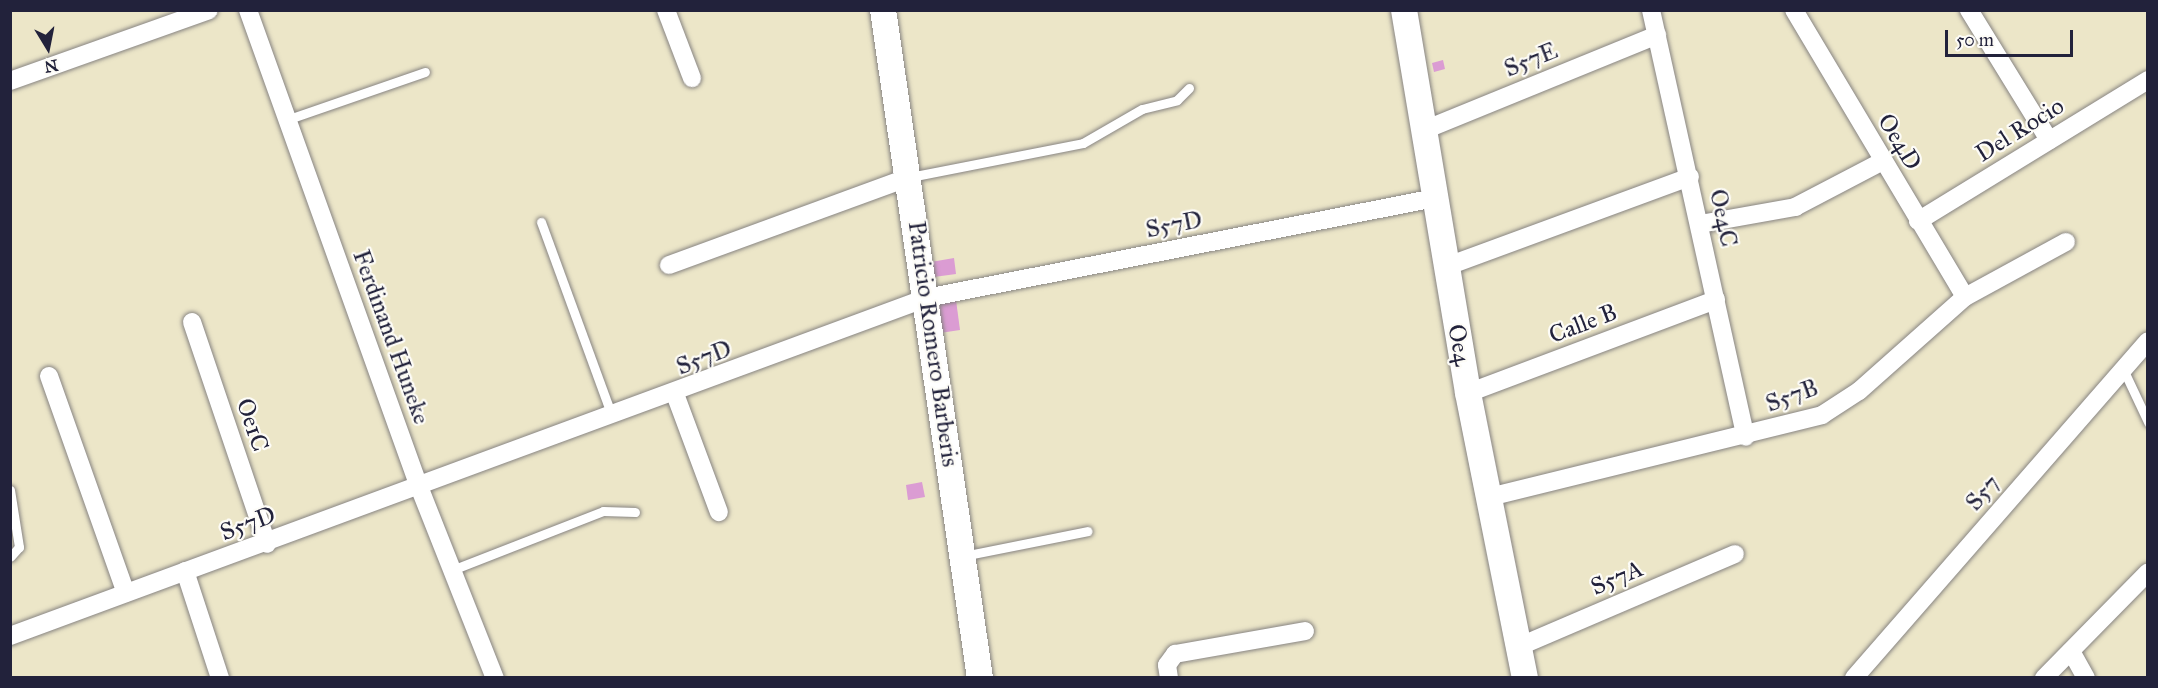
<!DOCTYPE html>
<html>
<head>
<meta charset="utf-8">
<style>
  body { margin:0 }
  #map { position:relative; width:2158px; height:688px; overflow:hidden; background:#ece6c8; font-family:"IM FELL Great Primer",serif }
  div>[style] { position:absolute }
  .building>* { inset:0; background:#db9cd3 }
  .roads { filter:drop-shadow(0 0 2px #878482) drop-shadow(0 0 2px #878482) }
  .lane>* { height:9px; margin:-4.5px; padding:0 4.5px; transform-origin:4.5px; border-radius:4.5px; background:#fff }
  .street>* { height:18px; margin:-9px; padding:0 9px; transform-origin:9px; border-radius:9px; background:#fff }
  .secondary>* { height:26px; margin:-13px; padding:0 13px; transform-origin:13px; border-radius:13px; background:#fff }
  span { translate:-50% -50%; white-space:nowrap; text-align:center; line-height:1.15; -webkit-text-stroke:4.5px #fdfcf7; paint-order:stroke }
  .street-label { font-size:24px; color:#22223b }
  .frame { position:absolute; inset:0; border:12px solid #22223b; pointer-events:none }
  .north { position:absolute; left:18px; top:18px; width:60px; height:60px; -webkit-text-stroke:4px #fdfcf7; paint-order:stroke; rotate:170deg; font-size:16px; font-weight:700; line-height:24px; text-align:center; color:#22223b }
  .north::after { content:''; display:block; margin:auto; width:21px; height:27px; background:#22223b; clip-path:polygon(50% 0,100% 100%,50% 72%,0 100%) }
  .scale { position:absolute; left:1945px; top:30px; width:128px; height:27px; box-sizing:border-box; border:3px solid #22223b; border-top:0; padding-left:8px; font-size:18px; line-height:21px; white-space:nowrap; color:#22223b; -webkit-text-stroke:4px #fdfcf7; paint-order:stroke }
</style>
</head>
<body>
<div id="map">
  <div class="building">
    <i style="clip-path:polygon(1443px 60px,1445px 69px,1434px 72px,1432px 63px)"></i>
    <i style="clip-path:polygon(954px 258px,956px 274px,934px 277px,931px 262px)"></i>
    <i style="clip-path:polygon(956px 300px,960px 330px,940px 333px,935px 303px)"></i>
    <i style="clip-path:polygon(922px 482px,925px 497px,908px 500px,906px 485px)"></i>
  </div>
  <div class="roads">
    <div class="lane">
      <i style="left:286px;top:120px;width:147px;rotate:-19.1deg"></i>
      <i style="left:910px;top:177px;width:176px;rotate:-11.1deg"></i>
      <i style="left:1083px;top:143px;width:68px;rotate:-30deg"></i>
      <i style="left:1142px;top:109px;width:36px;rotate:-14deg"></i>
      <i style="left:1177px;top:100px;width:17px;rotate:-45deg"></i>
      <i style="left:541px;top:222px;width:207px;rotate:69.9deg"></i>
      <i style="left:2123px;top:369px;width:59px;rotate:64.7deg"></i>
      <i style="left:10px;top:490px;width:58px;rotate:81deg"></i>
      <i style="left:19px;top:547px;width:13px;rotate:132deg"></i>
      <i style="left:963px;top:556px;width:127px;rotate:-11.3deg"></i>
      <i style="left:452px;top:570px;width:162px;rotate:-21.3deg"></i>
      <i style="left:603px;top:511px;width:32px;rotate:2deg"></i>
    </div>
    <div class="street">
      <i style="left:248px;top:10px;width:504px;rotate:70.27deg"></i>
      <i style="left:418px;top:484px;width:209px;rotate:68.4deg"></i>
      <i style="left:666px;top:10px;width:73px;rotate:69.1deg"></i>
      <i style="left:1651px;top:10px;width:437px;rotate:77.5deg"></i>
      <i style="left:1794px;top:10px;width:334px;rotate:59.2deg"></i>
      <i style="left:1969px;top:10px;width:153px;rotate:58.4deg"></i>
      <i style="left:10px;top:81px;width:211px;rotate:-19.6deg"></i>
      <i style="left:1422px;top:131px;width:254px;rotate:-22.2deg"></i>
      <i style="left:1918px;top:221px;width:270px;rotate:-31.5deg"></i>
      <i style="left:1700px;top:224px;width:97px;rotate:-10.1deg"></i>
      <i style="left:1795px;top:207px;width:99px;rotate:-27.6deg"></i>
      <i style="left:669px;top:265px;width:256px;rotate:-20.1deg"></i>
      <i style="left:1445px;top:267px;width:261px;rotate:-20.2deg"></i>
      <i style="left:192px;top:322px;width:234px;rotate:71.3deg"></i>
      <i style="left:49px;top:376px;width:230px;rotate:70.5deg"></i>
      <i style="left:1468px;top:393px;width:265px;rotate:-20.6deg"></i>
      <i style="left:675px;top:394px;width:126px;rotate:69.6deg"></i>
      <i style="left:1489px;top:497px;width:343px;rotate:-13.8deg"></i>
      <i style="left:1822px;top:415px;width:44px;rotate:-33deg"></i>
      <i style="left:1859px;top:391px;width:142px;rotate:-41.6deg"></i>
      <i style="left:1965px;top:297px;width:115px;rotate:-28.6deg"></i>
      <i style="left:185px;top:571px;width:113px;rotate:71.9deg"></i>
      <i style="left:10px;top:636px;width:976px;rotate:-20.25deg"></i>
      <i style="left:926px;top:298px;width:519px;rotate:-11.11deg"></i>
      <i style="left:1518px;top:647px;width:236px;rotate:-23.2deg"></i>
      <i style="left:2071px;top:651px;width:31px;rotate:61deg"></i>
      <i style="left:1169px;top:678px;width:13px;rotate:-99deg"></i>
      <i style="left:1167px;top:665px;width:14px;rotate:-54deg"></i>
      <i style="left:1175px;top:654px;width:132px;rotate:-10deg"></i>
      <i style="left:1854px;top:678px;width:447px;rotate:-48.9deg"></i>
      <i style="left:2044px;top:678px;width:148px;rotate:-45.5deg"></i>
    </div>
    <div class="secondary">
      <i style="left:883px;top:10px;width:675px;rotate:81.74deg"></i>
      <i style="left:1404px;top:10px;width:388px;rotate:80.5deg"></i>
      <i style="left:1468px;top:393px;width:291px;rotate:78.7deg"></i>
    </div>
  </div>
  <div class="street-label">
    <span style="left:1531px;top:60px;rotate:-22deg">S57E</span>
    <span style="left:2020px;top:130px;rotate:-32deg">Del Rocio</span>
    <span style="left:1899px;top:142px;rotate:59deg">Oe4D</span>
    <span style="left:1723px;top:218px;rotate:78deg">Oe4C</span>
    <span style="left:1174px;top:225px;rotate:-11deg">S57D</span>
    <span style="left:1583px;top:324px;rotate:-21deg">Calle B</span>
    <span style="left:391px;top:337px;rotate:70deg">Ferdinand Huneke</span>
    <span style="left:933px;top:344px;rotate:82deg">Patricio Romero Barberis</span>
    <span style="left:1459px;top:345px;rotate:80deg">Oe4</span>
    <span style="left:704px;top:358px;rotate:-21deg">S57D</span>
    <span style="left:1792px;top:396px;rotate:-20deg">S57B</span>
    <span style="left:252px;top:425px;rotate:71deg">Oe1C</span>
    <span style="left:1983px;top:493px;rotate:-49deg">S57</span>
    <span style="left:248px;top:524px;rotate:-20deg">S57D</span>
    <span style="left:1617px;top:578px;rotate:-23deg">S57A</span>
  </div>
  <div class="frame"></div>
  <div class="north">N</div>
  <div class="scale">50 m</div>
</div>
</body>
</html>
